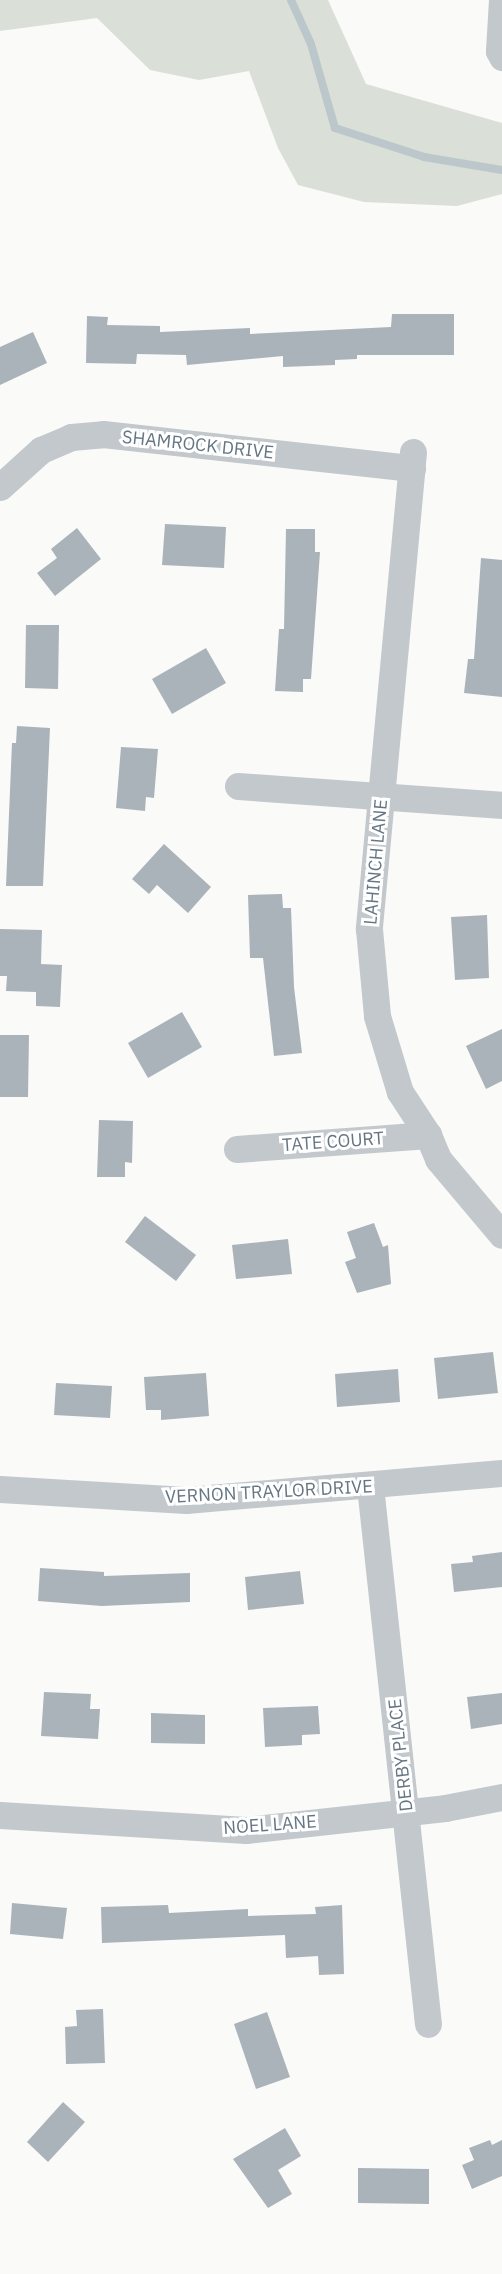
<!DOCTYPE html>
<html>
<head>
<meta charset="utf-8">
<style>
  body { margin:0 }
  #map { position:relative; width:502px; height:2274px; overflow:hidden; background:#fafaf8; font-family:"IBM Plex Sans",sans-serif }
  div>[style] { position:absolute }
  .green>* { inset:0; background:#dadfd7 }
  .stream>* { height:8px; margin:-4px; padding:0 4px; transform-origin:4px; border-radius:4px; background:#bbc7cb }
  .building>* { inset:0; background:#aab3b9 }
  .minor>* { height:27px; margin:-13.5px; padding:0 13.5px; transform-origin:13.5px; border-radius:13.5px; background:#c3c8cc }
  span { translate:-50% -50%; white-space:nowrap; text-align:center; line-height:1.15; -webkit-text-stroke:6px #fff; paint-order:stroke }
  .street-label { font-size:18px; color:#657683 }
</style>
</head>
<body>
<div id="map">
  <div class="green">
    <i style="clip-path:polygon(0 0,328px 0,366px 84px,502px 123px,502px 194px,457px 206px,364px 202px,298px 185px,278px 148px,249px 71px,199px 80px,150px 70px,97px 18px,0 31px)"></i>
  </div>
  <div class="stream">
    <i style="left:291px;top:0;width:48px;rotate:65.6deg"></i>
    <i style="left:311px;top:44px;width:87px;rotate:74.1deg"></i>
    <i style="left:335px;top:128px;width:94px;rotate:18deg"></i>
    <i style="left:424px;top:157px;width:79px;rotate:9.5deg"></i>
  </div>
  <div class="building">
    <i style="clip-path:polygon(392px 314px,454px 314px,454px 355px,357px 355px,357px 359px,335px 360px,335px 365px,283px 367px,283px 356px,187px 365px,186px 355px,137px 354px,136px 364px,86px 363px,87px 316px,108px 317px,107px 325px,160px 326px,160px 332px,250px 328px,250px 334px,391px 327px)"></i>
    <i style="clip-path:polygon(33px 332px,47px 363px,0 385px,0 347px)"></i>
    <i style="clip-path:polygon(165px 524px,226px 527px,224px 568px,162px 565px)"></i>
    <i style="clip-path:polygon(77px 528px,101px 559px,55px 596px,37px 573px,57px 558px,51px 549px)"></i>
    <i style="clip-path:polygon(286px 529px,315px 529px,315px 552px,320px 552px,311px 679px,303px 679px,303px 692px,275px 691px,279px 629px,284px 629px)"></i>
    <i style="clip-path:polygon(481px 558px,502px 560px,502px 697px,464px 693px,468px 659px,474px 659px)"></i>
    <i style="clip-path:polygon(26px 625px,59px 625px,58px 689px,25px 688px)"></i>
    <i style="clip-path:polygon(206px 648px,226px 683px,172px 714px,152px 679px)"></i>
    <i style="clip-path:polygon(17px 726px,50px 728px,43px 886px,6px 886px,12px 743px,16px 743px)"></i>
    <i style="clip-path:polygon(121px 747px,158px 749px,154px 798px,146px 797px,145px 811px,116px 808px)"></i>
    <i style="clip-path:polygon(164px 844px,211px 887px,188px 913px,157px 885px,149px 894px,132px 879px)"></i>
    <i style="clip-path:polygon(282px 894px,283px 908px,291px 908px,294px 987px,302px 1053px,274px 1056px,263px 958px,250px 958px,248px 895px)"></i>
    <i style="clip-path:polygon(487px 915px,489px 978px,455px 980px,451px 917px)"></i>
    <i style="clip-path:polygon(0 929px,42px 930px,41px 964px,62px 965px,60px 1007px,36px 1006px,36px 992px,6px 991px,7px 976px,0 976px)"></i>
    <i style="clip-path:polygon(182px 1012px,202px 1047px,148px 1078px,128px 1043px)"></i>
    <i style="clip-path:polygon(502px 1029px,502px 1081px,486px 1089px,466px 1046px)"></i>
    <i style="clip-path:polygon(0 1035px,29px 1035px,28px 1097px,0 1097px)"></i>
    <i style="clip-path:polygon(99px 1120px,133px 1121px,132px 1163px,125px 1162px,125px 1177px,97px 1177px)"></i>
    <i style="clip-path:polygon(145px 1216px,196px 1255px,176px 1281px,125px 1242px)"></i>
    <i style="clip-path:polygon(374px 1223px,383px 1247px,388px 1245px,391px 1284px,357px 1293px,345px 1262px,356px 1258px,347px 1232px)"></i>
    <i style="clip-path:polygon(288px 1239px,292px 1274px,236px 1279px,232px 1245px)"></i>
    <i style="clip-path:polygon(493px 1352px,498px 1393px,438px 1399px,434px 1358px)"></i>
    <i style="clip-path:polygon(398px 1369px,400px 1402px,337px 1407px,335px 1374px)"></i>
    <i style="clip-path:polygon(206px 1373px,209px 1416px,161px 1420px,161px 1410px,146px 1410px,144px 1377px)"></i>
    <i style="clip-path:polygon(56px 1383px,112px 1386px,110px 1418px,54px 1415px)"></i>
    <i style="clip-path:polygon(502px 1552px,502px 1587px,454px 1592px,451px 1564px,473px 1562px,472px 1556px)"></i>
    <i style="clip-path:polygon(40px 1568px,104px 1572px,104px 1576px,190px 1573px,190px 1602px,102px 1606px,38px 1601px)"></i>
    <i style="clip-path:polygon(300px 1571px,304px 1604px,248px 1610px,245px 1577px)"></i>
    <i style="clip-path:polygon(44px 1692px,91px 1694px,90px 1709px,100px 1709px,98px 1739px,41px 1736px)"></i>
    <i style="clip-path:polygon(502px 1693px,502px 1724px,471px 1729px,467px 1697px)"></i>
    <i style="clip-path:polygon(318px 1706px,320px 1734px,302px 1735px,302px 1745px,265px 1747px,263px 1708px)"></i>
    <i style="clip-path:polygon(151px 1713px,205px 1715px,205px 1744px,151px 1743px)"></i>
    <i style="clip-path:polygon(12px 1903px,67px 1908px,63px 1939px,10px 1934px)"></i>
    <i style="clip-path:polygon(168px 1905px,169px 1913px,248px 1909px,248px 1916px,316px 1914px,315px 1907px,342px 1905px,344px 1974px,319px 1975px,318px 1956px,286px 1958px,285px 1935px,102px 1943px,101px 1907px)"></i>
    <i style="clip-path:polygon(103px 2009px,105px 2063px,66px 2064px,65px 2027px,77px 2026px,76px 2010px)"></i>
    <i style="clip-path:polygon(267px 2012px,290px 2077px,256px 2089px,234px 2024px)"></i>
    <i style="clip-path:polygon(63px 2102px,85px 2122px,48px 2162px,27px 2142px)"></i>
    <i style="clip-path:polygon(285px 2128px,301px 2156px,278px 2170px,292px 2194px,268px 2208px,233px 2159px)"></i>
    <i style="clip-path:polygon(490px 2140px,492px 2145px,502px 2140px,502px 2176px,472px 2189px,462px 2165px,474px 2160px,469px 2148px)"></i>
    <i style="clip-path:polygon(358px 2168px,429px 2169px,429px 2204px,358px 2203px)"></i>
  </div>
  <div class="minor">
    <i style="left:502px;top:0;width:51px;rotate:93.4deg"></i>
    <i style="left:499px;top:51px;width:7px;rotate:63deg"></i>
    <i style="left:413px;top:452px;width:479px;rotate:95.3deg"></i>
    <i style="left:369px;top:929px;width:87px;rotate:84.7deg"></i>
    <i style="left:377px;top:1016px;width:79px;rotate:73.2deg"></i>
    <i style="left:400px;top:1092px;width:51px;rotate:56.9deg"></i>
    <i style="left:428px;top:1135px;width:26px;rotate:67deg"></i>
    <i style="left:438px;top:1159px;width:99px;rotate:49.9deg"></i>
    <i style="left:0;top:487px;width:55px;rotate:-42.1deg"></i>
    <i style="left:41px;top:450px;width:33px;rotate:-23deg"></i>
    <i style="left:71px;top:437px;width:32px;rotate:-5deg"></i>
    <i style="left:103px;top:434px;width:311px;rotate:6.3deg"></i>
    <i style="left:238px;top:786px;width:265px;rotate:4.1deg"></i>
    <i style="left:237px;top:1149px;width:192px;rotate:-4.2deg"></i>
    <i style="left:370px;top:1486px;width:541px;rotate:83.85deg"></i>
    <i style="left:0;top:1489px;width:186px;rotate:3.4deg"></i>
    <i style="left:186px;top:1500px;width:317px;rotate:-4.9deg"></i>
    <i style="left:0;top:1815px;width:246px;rotate:3.5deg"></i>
    <i style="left:246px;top:1830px;width:200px;rotate:-6.3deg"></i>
    <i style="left:445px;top:1808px;width:58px;rotate:-10.9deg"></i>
  </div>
  <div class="street-label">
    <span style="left:198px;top:445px;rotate:6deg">SHAMROCK DRIVE</span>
    <span style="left:376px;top:862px;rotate:-85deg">LAHINCH LANE</span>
    <span style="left:333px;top:1142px;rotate:-4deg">TATE COURT</span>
    <span style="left:269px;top:1492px;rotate:-3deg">VERNON TRAYLOR DRIVE</span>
    <span style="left:401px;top:1755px;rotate:-96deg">DERBY PLACE</span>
    <span style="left:270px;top:1825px;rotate:-4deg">NOEL LANE</span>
  </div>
</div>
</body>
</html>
